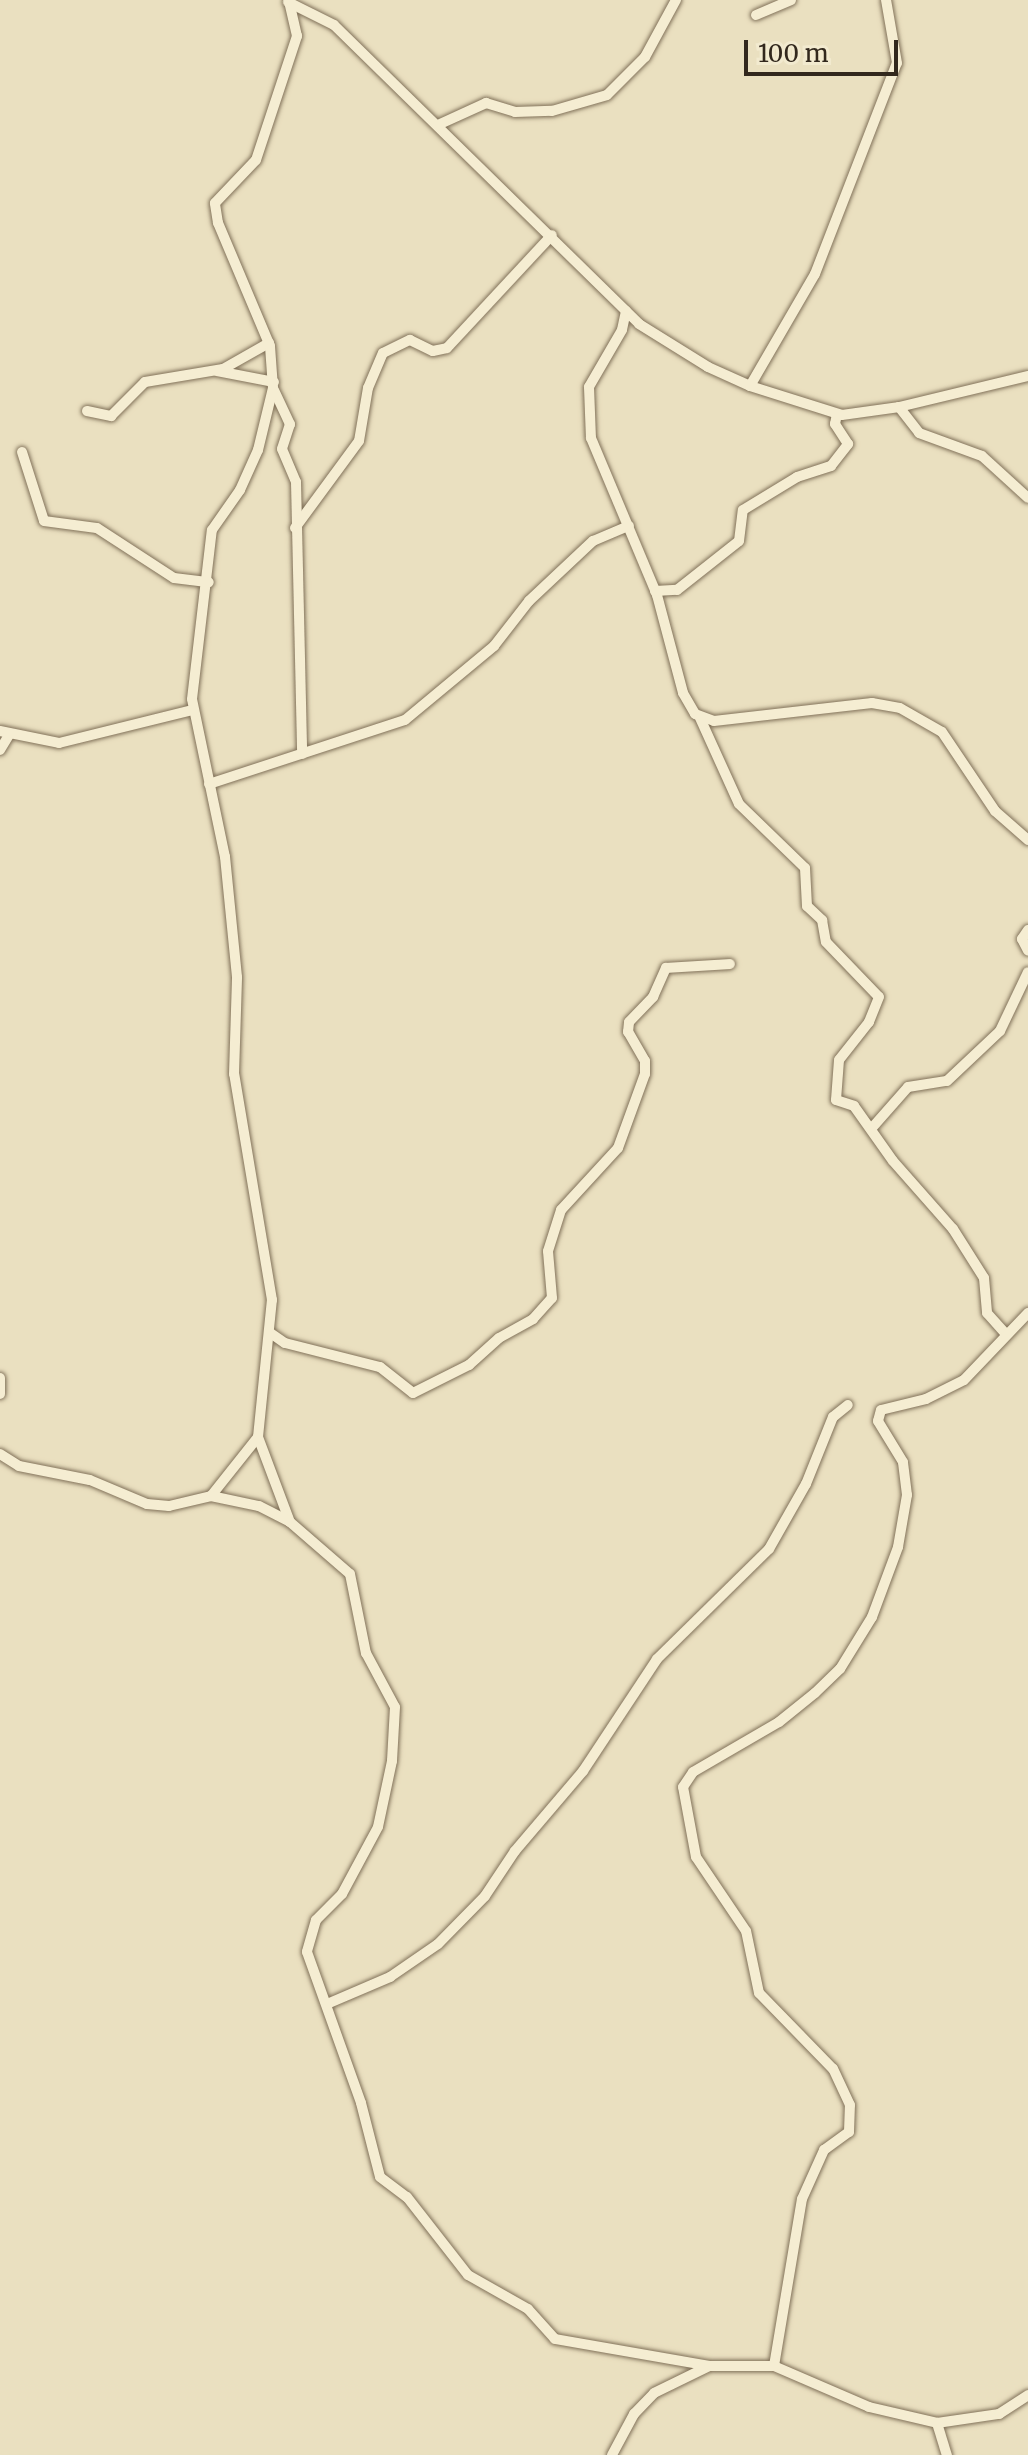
<!DOCTYPE html>
<html>
<head>
<meta charset="utf-8">
<style>
  body { margin:0 }
  #map { position:relative; width:1028px; height:2455px; overflow:hidden; background:#eae0c0; font-family:Merriweather,serif }
  div>[style] { position:absolute }
  .roads { filter:drop-shadow(0 0 2px #817159) drop-shadow(0 0 2px #817159) }
  .minor>* { height:10px; margin:-5px; padding:0 5px; transform-origin:5px; border-radius:5px; background:#f5edd2 }
  span { translate:-50% -50%; white-space:nowrap; text-align:center; line-height:1.15; -webkit-text-stroke:6px #f2eacf; paint-order:stroke }
  .scale { position:absolute; left:744px; top:40px; width:154px; height:36px; box-sizing:border-box; border:4px solid #32281d; border-top:0; padding-left:10px; font-size:24px; line-height:28px; white-space:nowrap; color:#32281d; -webkit-text-stroke:6px #f2eacf; paint-order:stroke }
</style>
</head>
<body>
<div id="map">
  <div class="roads">
    <div class="minor">
      <i style="left:288px;top:2px;width:51px;rotate:26.6deg"></i>
      <i style="left:334px;top:25px;width:427px;rotate:44.4deg"></i>
      <i style="left:639px;top:324px;width:81px;rotate:31.9deg"></i>
      <i style="left:708px;top:367px;width:46px;rotate:24.3deg"></i>
      <i style="left:750px;top:386px;width:96px;rotate:17.5deg"></i>
      <i style="left:842px;top:415px;width:58px;rotate:-8deg"></i>
      <i style="left:899px;top:407px;width:133px;rotate:-13.5deg"></i>
      <i style="left:756px;top:15px;width:38px;rotate:-23deg"></i>
      <i style="left:440px;top:124px;width:51px;rotate:-24.5deg"></i>
      <i style="left:486px;top:103px;width:30px;rotate:17deg"></i>
      <i style="left:515px;top:112px;width:37px;rotate:-2deg"></i>
      <i style="left:552px;top:111px;width:57px;rotate:-16.2deg"></i>
      <i style="left:607px;top:95px;width:54px;rotate:-45deg"></i>
      <i style="left:645px;top:57px;width:65px;rotate:-61.5deg"></i>
      <i style="left:626px;top:311px;width:19px;rotate:102deg"></i>
      <i style="left:622px;top:330px;width:66px;rotate:120.1deg"></i>
      <i style="left:589px;top:387px;width:51px;rotate:87.8deg"></i>
      <i style="left:591px;top:438px;width:170px;rotate:67.2deg"></i>
      <i style="left:657px;top:595px;width:101px;rotate:75.1deg"></i>
      <i style="left:683px;top:693px;width:24px;rotate:60deg"></i>
      <i style="left:695px;top:714px;width:20px;rotate:20deg"></i>
      <i style="left:714px;top:721px;width:159px;rotate:-6.5deg"></i>
      <i style="left:872px;top:703px;width:28px;rotate:10deg"></i>
      <i style="left:900px;top:708px;width:48px;rotate:29.7deg"></i>
      <i style="left:942px;top:732px;width:95px;rotate:56.1deg"></i>
      <i style="left:995px;top:811px;width:44px;rotate:41.3deg"></i>
      <i style="left:217px;top:371px;width:58px;rotate:10.9deg"></i>
      <i style="left:750px;top:386px;width:129px;rotate:-59.9deg"></i>
      <i style="left:815px;top:274px;width:226px;rotate:-68.8deg"></i>
      <i style="left:897px;top:63px;width:64px;rotate:-99.9deg"></i>
      <i style="left:274px;top:390px;width:38px;rotate:65deg"></i>
      <i style="left:290px;top:424px;width:26px;rotate:108deg"></i>
      <i style="left:282px;top:449px;width:36px;rotate:67deg"></i>
      <i style="left:296px;top:482px;width:272px;rotate:88.7deg"></i>
      <i style="left:899px;top:407px;width:33px;rotate:52deg"></i>
      <i style="left:919px;top:433px;width:67px;rotate:20.1deg"></i>
      <i style="left:982px;top:456px;width:62px;rotate:42.4deg"></i>
      <i style="left:87px;top:411px;width:25px;rotate:12deg"></i>
      <i style="left:111px;top:416px;width:48px;rotate:-45deg"></i>
      <i style="left:145px;top:382px;width:79px;rotate:-9.5deg"></i>
      <i style="left:223px;top:369px;width:53px;rotate:-29.5deg"></i>
      <i style="left:22px;top:452px;width:72px;rotate:72.3deg"></i>
      <i style="left:44px;top:521px;width:53px;rotate:7.5deg"></i>
      <i style="left:97px;top:528px;width:92px;rotate:33deg"></i>
      <i style="left:174px;top:578px;width:35px;rotate:7deg"></i>
      <i style="left:295px;top:528px;width:108px;rotate:-53.7deg"></i>
      <i style="left:359px;top:441px;width:54px;rotate:-80.4deg"></i>
      <i style="left:368px;top:388px;width:38px;rotate:-67deg"></i>
      <i style="left:383px;top:353px;width:30px;rotate:-26deg"></i>
      <i style="left:410px;top:340px;width:25px;rotate:26deg"></i>
      <i style="left:433px;top:351px;width:14px;rotate:-12deg"></i>
      <i style="left:447px;top:348px;width:154px;rotate:-47.1deg"></i>
      <i style="left:655px;top:591px;width:22px;rotate:-3deg"></i>
      <i style="left:677px;top:590px;width:79px;rotate:-38.3deg"></i>
      <i style="left:739px;top:541px;width:31px;rotate:-83deg"></i>
      <i style="left:743px;top:510px;width:63px;rotate:-31.4deg"></i>
      <i style="left:797px;top:477px;width:36px;rotate:-18deg"></i>
      <i style="left:831px;top:466px;width:28px;rotate:-52deg"></i>
      <i style="left:848px;top:444px;width:24px;rotate:-123deg"></i>
      <i style="left:835px;top:424px;width:10px;rotate:-79deg"></i>
      <i style="left:700px;top:718px;width:94px;rotate:65.6deg"></i>
      <i style="left:739px;top:804px;width:92px;rotate:44.1deg"></i>
      <i style="left:805px;top:868px;width:38px;rotate:87deg"></i>
      <i style="left:807px;top:906px;width:21px;rotate:43deg"></i>
      <i style="left:822px;top:920px;width:22px;rotate:80deg"></i>
      <i style="left:826px;top:942px;width:76px;rotate:46.1deg"></i>
      <i style="left:879px;top:997px;width:27px;rotate:112deg"></i>
      <i style="left:869px;top:1022px;width:48px;rotate:128.3deg"></i>
      <i style="left:839px;top:1060px;width:40px;rotate:94.3deg"></i>
      <i style="left:836px;top:1100px;width:19px;rotate:18deg"></i>
      <i style="left:854px;top:1106px;width:67px;rotate:54.7deg"></i>
      <i style="left:893px;top:1161px;width:91px;rotate:48.6deg"></i>
      <i style="left:953px;top:1229px;width:58px;rotate:57.7deg"></i>
      <i style="left:984px;top:1278px;width:35px;rotate:85deg"></i>
      <i style="left:987px;top:1313px;width:27px;rotate:48deg"></i>
      <i style="left:0;top:731px;width:60px;rotate:11.5deg"></i>
      <i style="left:59px;top:743px;width:137px;rotate:-13.9deg"></i>
      <i style="left:0;top:750px;width:17px;rotate:-59deg"></i>
      <i style="left:209px;top:784px;width:206px;rotate:-18.1deg"></i>
      <i style="left:405px;top:720px;width:116px;rotate:-39.7deg"></i>
      <i style="left:494px;top:646px;width:57px;rotate:-52.1deg"></i>
      <i style="left:529px;top:601px;width:88px;rotate:-43.2deg"></i>
      <i style="left:593px;top:541px;width:39px;rotate:-23deg"></i>
      <i style="left:1028px;top:930px;width:11px;rotate:124deg"></i>
      <i style="left:1022px;top:939px;width:13px;rotate:63deg"></i>
      <i style="left:871px;top:1129px;width:56px;rotate:-48.6deg"></i>
      <i style="left:908px;top:1087px;width:39px;rotate:-9deg"></i>
      <i style="left:947px;top:1081px;width:73px;rotate:-43.3deg"></i>
      <i style="left:1000px;top:1031px;width:65px;rotate:-64.6deg"></i>
      <i style="left:269px;top:1332px;width:19px;rotate:35deg"></i>
      <i style="left:285px;top:1343px;width:98px;rotate:14.2deg"></i>
      <i style="left:380px;top:1367px;width:42px;rotate:38.2deg"></i>
      <i style="left:413px;top:1393px;width:63px;rotate:-26.6deg"></i>
      <i style="left:469px;top:1365px;width:40px;rotate:-42deg"></i>
      <i style="left:499px;top:1338px;width:39px;rotate:-29deg"></i>
      <i style="left:533px;top:1319px;width:28px;rotate:-48deg"></i>
      <i style="left:552px;top:1298px;width:47px;rotate:-94.9deg"></i>
      <i style="left:548px;top:1251px;width:43px;rotate:-72.4deg"></i>
      <i style="left:561px;top:1210px;width:84px;rotate:-47.4deg"></i>
      <i style="left:618px;top:1148px;width:79px;rotate:-70deg"></i>
      <i style="left:645px;top:1074px;width:13px;rotate:-90deg"></i>
      <i style="left:645px;top:1061px;width:34px;rotate:-120deg"></i>
      <i style="left:628px;top:1032px;width:10px;rotate:-84deg"></i>
      <i style="left:629px;top:1022px;width:35px;rotate:-46deg"></i>
      <i style="left:653px;top:997px;width:32px;rotate:-66deg"></i>
      <i style="left:666px;top:968px;width:64px;rotate:-3.6deg"></i>
      <i style="left:0;top:1378px;width:16px;rotate:90deg"></i>
      <i style="left:258px;top:1437px;width:91px;rotate:69.4deg"></i>
      <i style="left:290px;top:1522px;width:79px;rotate:40.9deg"></i>
      <i style="left:350px;top:1574px;width:81px;rotate:78.6deg"></i>
      <i style="left:366px;top:1653px;width:61px;rotate:61.8deg"></i>
      <i style="left:395px;top:1707px;width:54px;rotate:93.2deg"></i>
      <i style="left:392px;top:1761px;width:67px;rotate:102deg"></i>
      <i style="left:378px;top:1827px;width:76px;rotate:118.2deg"></i>
      <i style="left:342px;top:1894px;width:37px;rotate:135deg"></i>
      <i style="left:316px;top:1920px;width:33px;rotate:106deg"></i>
      <i style="left:307px;top:1952px;width:160px;rotate:70.3deg"></i>
      <i style="left:361px;top:2103px;width:76px;rotate:75.6deg"></i>
      <i style="left:380px;top:2177px;width:34px;rotate:37deg"></i>
      <i style="left:407px;top:2197px;width:99px;rotate:52deg"></i>
      <i style="left:468px;top:2275px;width:69px;rotate:29.5deg"></i>
      <i style="left:528px;top:2309px;width:40px;rotate:48deg"></i>
      <i style="left:555px;top:2339px;width:156px;rotate:9.9deg"></i>
      <i style="left:0;top:1454px;width:22px;rotate:32deg"></i>
      <i style="left:19px;top:1466px;width:72px;rotate:11.2deg"></i>
      <i style="left:90px;top:1480px;width:62px;rotate:22.8deg"></i>
      <i style="left:147px;top:1504px;width:22px;rotate:5deg"></i>
      <i style="left:169px;top:1506px;width:43px;rotate:-13.4deg"></i>
      <i style="left:211px;top:1496px;width:75px;rotate:-51.5deg"></i>
      <i style="left:258px;top:1437px;width:138px;rotate:-84.2deg"></i>
      <i style="left:272px;top:1300px;width:229px;rotate:-99.5deg"></i>
      <i style="left:234px;top:1074px;width:97px;rotate:-88.2deg"></i>
      <i style="left:237px;top:977px;width:121px;rotate:-95.7deg"></i>
      <i style="left:225px;top:857px;width:161px;rotate:-101.8deg"></i>
      <i style="left:192px;top:699px;width:170px;rotate:-83.3deg"></i>
      <i style="left:212px;top:530px;width:49px;rotate:-55deg"></i>
      <i style="left:240px;top:490px;width:44px;rotate:-65.8deg"></i>
      <i style="left:258px;top:450px;width:64px;rotate:-76.4deg"></i>
      <i style="left:273px;top:388px;width:42px;rotate:-94.1deg"></i>
      <i style="left:270px;top:346px;width:134px;rotate:-112.9deg"></i>
      <i style="left:218px;top:223px;width:20px;rotate:-99deg"></i>
      <i style="left:215px;top:203px;width:59px;rotate:-46.4deg"></i>
      <i style="left:256px;top:160px;width:131px;rotate:-71.7deg"></i>
      <i style="left:297px;top:36px;width:35px;rotate:-103deg"></i>
      <i style="left:211px;top:1496px;width:49px;rotate:11.8deg"></i>
      <i style="left:259px;top:1506px;width:33px;rotate:27deg"></i>
      <i style="left:327px;top:2004px;width:69px;rotate:-23.2deg"></i>
      <i style="left:390px;top:1977px;width:58px;rotate:-34.5deg"></i>
      <i style="left:438px;top:1944px;width:67px;rotate:-45.6deg"></i>
      <i style="left:485px;top:1896px;width:54px;rotate:-56.3deg"></i>
      <i style="left:515px;top:1851px;width:105px;rotate:-49.6deg"></i>
      <i style="left:583px;top:1771px;width:134px;rotate:-56.5deg"></i>
      <i style="left:657px;top:1659px;width:157px;rotate:-44.5deg"></i>
      <i style="left:769px;top:1549px;width:75px;rotate:-60.4deg"></i>
      <i style="left:806px;top:1484px;width:72px;rotate:-68.1deg"></i>
      <i style="left:833px;top:1417px;width:19px;rotate:-39deg"></i>
      <i style="left:774px;top:2366px;width:169px;rotate:-80.5deg"></i>
      <i style="left:802px;top:2199px;width:54px;rotate:-65.8deg"></i>
      <i style="left:824px;top:2150px;width:31px;rotate:-36deg"></i>
      <i style="left:849px;top:2132px;width:27px;rotate:-88deg"></i>
      <i style="left:850px;top:2105px;width:40px;rotate:-115deg"></i>
      <i style="left:833px;top:2069px;width:106px;rotate:-134.2deg"></i>
      <i style="left:759px;top:1993px;width:63px;rotate:-101.8deg"></i>
      <i style="left:746px;top:1931px;width:89px;rotate:-124deg"></i>
      <i style="left:696px;top:1857px;width:71px;rotate:-100.5deg"></i>
      <i style="left:683px;top:1787px;width:18px;rotate:-56deg"></i>
      <i style="left:693px;top:1772px;width:99px;rotate:-30.2deg"></i>
      <i style="left:779px;top:1722px;width:46px;rotate:-38.9deg"></i>
      <i style="left:815px;top:1693px;width:35px;rotate:-44deg"></i>
      <i style="left:840px;top:1669px;width:61px;rotate:-58.4deg"></i>
      <i style="left:872px;top:1617px;width:75px;rotate:-69.6deg"></i>
      <i style="left:898px;top:1547px;width:53px;rotate:-80.2deg"></i>
      <i style="left:907px;top:1495px;width:33px;rotate:-97deg"></i>
      <i style="left:903px;top:1462px;width:48px;rotate:-121.4deg"></i>
      <i style="left:878px;top:1421px;width:11px;rotate:-75deg"></i>
      <i style="left:881px;top:1410px;width:46px;rotate:-13.7deg"></i>
      <i style="left:926px;top:1399px;width:42px;rotate:-26.6deg"></i>
      <i style="left:964px;top:1380px;width:93px;rotate:-46.3deg"></i>
      <i style="left:937px;top:2423px;width:34px;rotate:73deg"></i>
      <i style="left:612px;top:2455px;width:47px;rotate:-61.8deg"></i>
      <i style="left:634px;top:2414px;width:29px;rotate:-46deg"></i>
      <i style="left:654px;top:2393px;width:61px;rotate:-26.1deg"></i>
      <i style="left:709px;top:2366px;width:65px"></i>
      <i style="left:774px;top:2366px;width:103px;rotate:23.3deg"></i>
      <i style="left:869px;top:2407px;width:70px;rotate:13.2deg"></i>
      <i style="left:937px;top:2423px;width:63px;rotate:-8.3deg"></i>
      <i style="left:999px;top:2414px;width:35px;rotate:-33deg"></i>
    </div>
  </div>
  <div class="scale">100 m</div>
</div>
</body>
</html>
